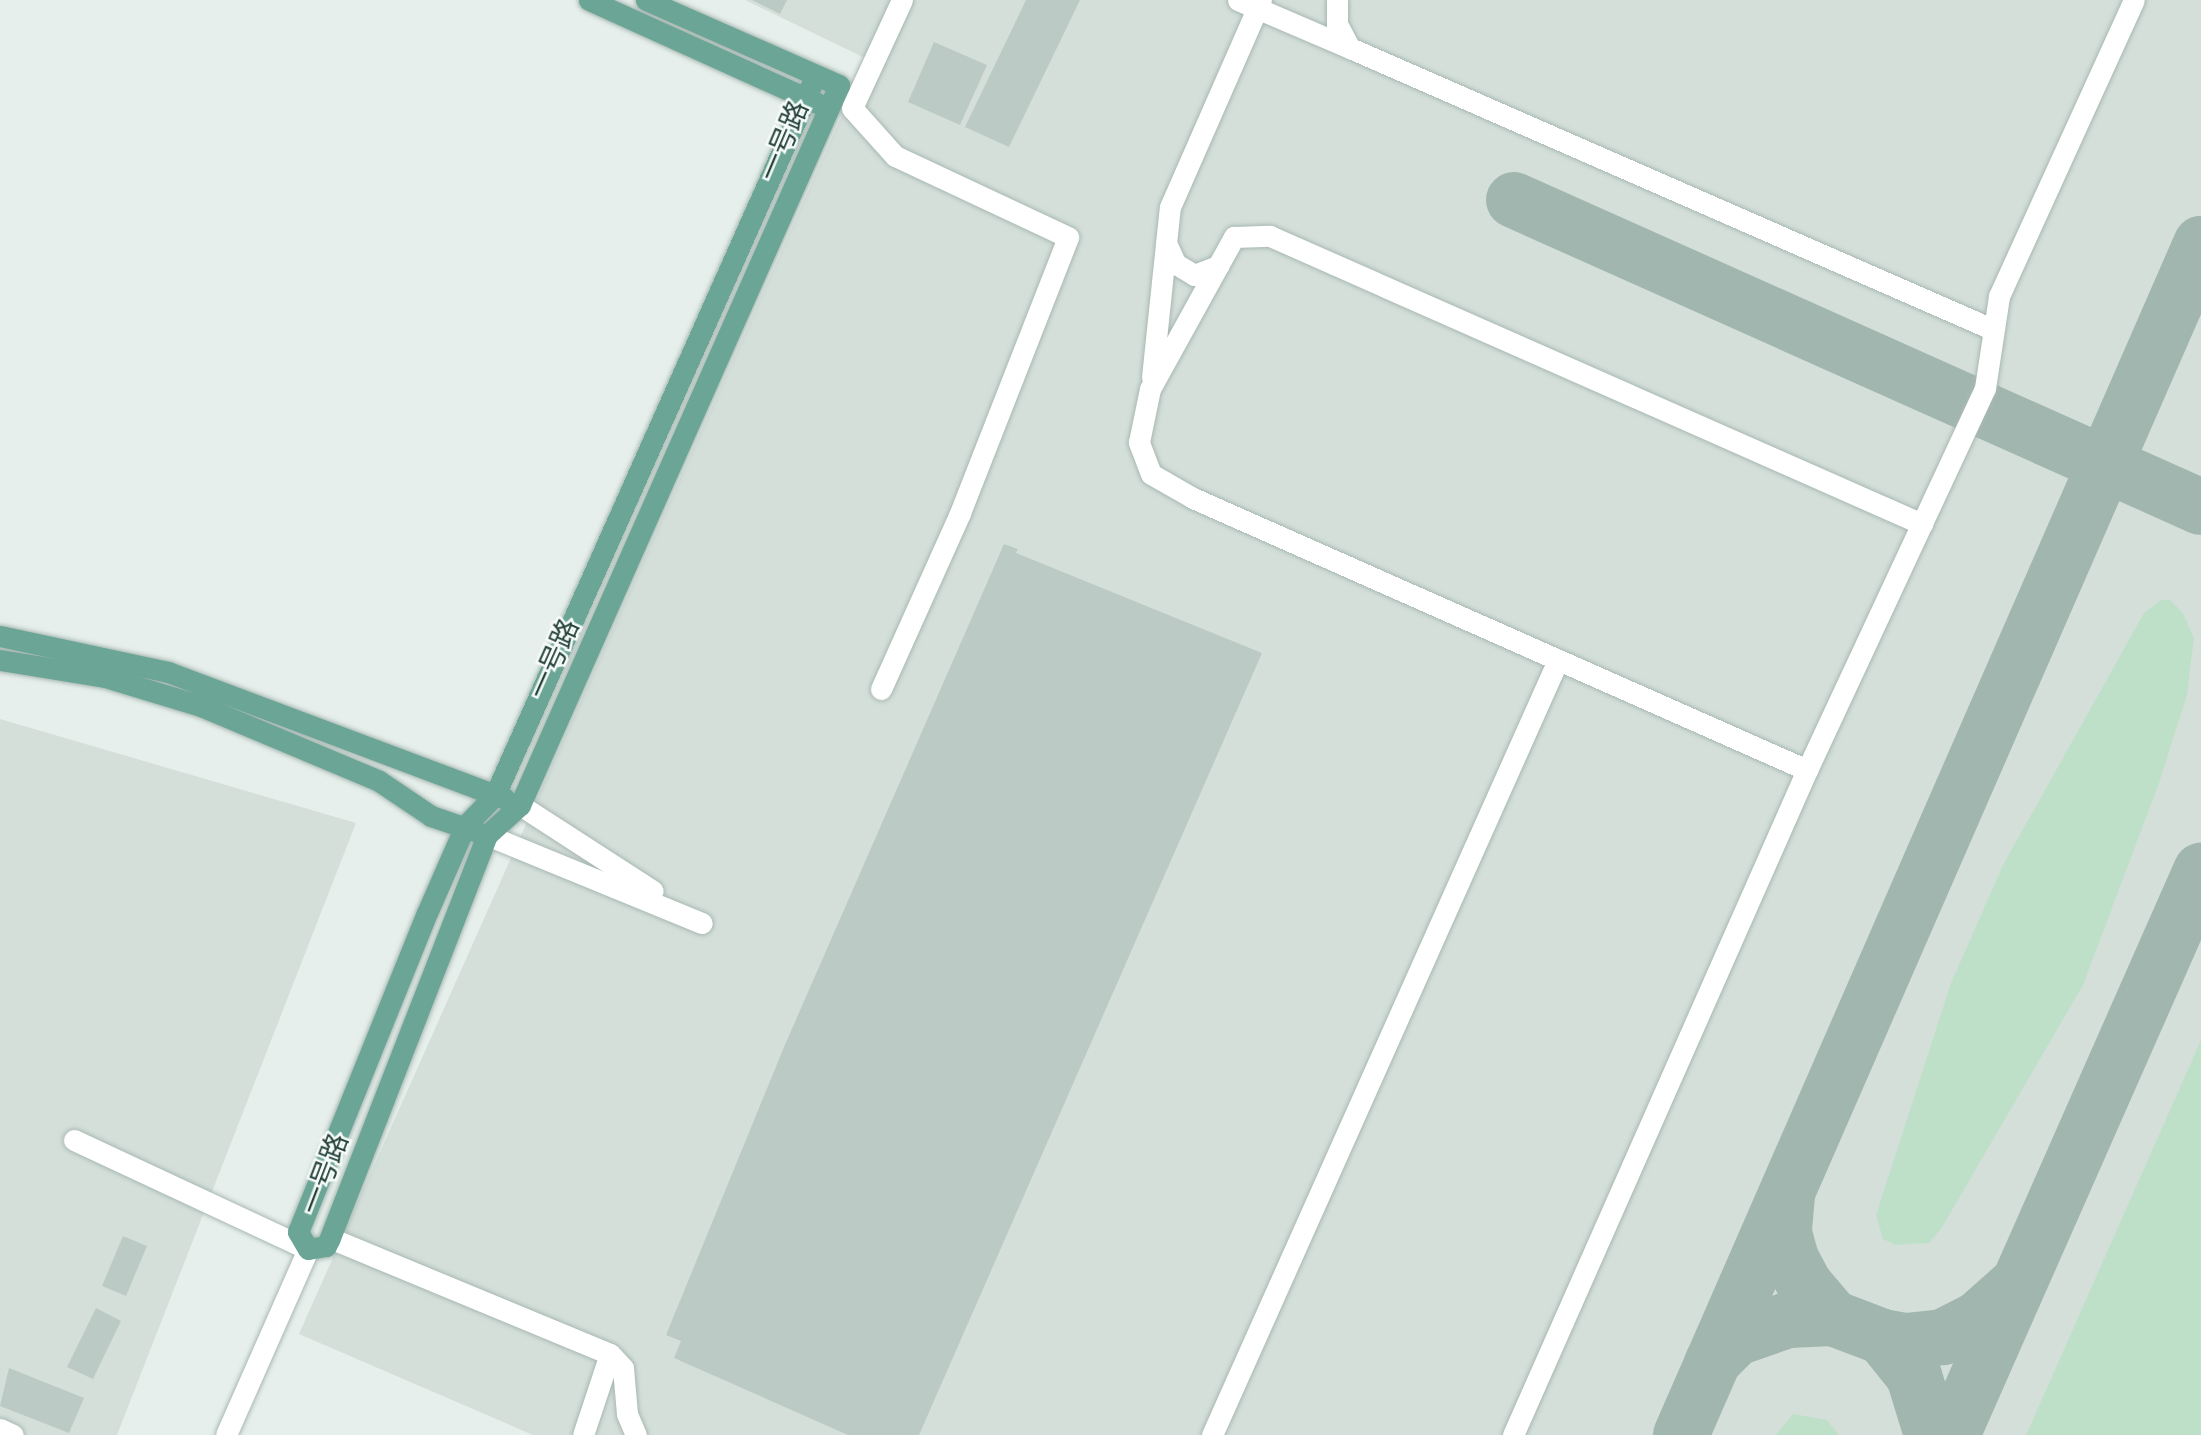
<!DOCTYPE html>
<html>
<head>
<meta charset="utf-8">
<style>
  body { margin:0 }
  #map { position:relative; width:2201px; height:1435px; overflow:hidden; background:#e6efeb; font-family:Jost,"Noto Sans SC",sans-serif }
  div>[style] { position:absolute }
  .built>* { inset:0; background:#d4dfda }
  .green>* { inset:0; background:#bfe0c8 }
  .taxiway>* { height:56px; margin:-28px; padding:0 28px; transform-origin:28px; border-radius:28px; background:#a2b6b0 }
  .building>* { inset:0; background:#bbcac4 }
  .roads { filter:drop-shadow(0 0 2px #a8b8b2) drop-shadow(0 0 2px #a8b8b2) }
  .minor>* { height:21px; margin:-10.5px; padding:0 10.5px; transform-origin:10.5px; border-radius:10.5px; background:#fff }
  .major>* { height:21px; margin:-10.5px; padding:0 10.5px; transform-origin:10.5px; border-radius:10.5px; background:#6aa596 }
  span { translate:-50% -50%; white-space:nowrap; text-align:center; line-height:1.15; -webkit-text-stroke:5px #f7fbf9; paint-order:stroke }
  .street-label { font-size:28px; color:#24423a }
</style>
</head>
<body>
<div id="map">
  <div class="built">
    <i style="clip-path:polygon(745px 0,2201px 0,2201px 1435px,533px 1435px,299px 1334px,867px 59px)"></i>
    <i style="clip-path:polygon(0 719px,356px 823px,117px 1435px,0 1435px)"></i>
  </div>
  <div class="green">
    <i style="clip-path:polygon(2161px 600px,2170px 600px,2183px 613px,2194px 638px,2187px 695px,2158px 786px,2083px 985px,1941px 1229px,1929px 1243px,1895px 1245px,1883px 1239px,1876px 1215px,1951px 983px,2003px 865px,2144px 613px)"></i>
    <i style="clip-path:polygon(2201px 1040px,2201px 1435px,2026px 1435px)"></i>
    <i style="clip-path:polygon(1793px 1414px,1827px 1420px,1839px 1435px,1776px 1435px)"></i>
  </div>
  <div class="taxiway">
    <i style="left:1514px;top:200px;width:752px;rotate:24.08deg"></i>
    <i style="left:1787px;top:1195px;width:38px;rotate:95deg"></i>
    <i style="left:1784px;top:1233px;width:27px;rotate:75deg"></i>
    <i style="left:1791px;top:1259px;width:30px;rotate:62deg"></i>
    <i style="left:1805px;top:1285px;width:43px;rotate:49.7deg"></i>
    <i style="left:1883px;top:1337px;width:50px;rotate:51.5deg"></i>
    <i style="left:1914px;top:1376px;width:62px;rotate:73deg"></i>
    <i style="left:1713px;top:1361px;width:33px;rotate:-45deg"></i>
    <i style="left:1736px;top:1338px;width:55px;rotate:-19.1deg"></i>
    <i style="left:1788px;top:1320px;width:45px;rotate:-2.5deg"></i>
    <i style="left:1833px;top:1318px;width:53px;rotate:20.8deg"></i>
    <i style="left:1883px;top:1337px;width:23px;rotate:10deg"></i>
    <i style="left:1906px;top:1341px;width:37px;rotate:-6deg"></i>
    <i style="left:1943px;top:1337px;width:38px;rotate:-27deg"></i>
    <i style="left:1977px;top:1320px;width:50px;rotate:-41.7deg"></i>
    <i style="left:1681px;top:1435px;width:1300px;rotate:-66.41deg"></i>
    <i style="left:1952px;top:1435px;width:617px;rotate:-66.18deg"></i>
  </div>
  <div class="building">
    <i style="clip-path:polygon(752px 0,787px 0,780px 14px)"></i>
    <i style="clip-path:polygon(1026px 0,1080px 0,1009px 147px,965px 127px)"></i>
    <i style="clip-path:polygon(934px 42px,987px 65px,960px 125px,908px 102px)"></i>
    <i style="clip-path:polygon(1004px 544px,1018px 549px,1016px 553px,1262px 653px,919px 1435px,848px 1435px,674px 1358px,681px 1341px,666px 1335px,784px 1047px)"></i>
    <i style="clip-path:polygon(123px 1236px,147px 1246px,126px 1296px,102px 1286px)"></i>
    <i style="clip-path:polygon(96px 1308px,121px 1321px,93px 1379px,67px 1367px)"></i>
    <i style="clip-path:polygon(9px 1368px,84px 1398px,69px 1433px,0 1406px)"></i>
  </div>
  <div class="roads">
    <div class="minor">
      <i style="left:1238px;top:0;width:122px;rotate:23.2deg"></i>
      <i style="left:1337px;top:0;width:24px;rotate:90deg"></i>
      <i style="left:1337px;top:24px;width:27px;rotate:62deg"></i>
      <i style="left:1350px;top:48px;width:701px;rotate:23.64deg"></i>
      <i style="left:1166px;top:243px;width:23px;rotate:65deg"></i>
      <i style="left:1176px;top:264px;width:21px;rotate:31deg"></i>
      <i style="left:1194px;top:275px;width:26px;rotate:-21deg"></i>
      <i style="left:1152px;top:377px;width:171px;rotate:-84deg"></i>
      <i style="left:1170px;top:207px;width:226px;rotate:-66.3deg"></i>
      <i style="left:881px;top:689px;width:193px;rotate:-65.8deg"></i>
      <i style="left:960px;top:513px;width:296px;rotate:-68.6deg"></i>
      <i style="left:1068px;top:237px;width:191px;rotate:-154.9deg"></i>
      <i style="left:895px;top:156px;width:64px;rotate:-131.9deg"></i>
      <i style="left:852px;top:108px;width:119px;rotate:-65.2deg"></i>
      <i style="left:1807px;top:770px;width:672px;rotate:-156.11deg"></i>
      <i style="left:1193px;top:498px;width:48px;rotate:-150.3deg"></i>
      <i style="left:1151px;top:474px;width:34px;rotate:-111deg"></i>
      <i style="left:1139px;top:442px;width:54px;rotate:-78.3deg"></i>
      <i style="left:1150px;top:389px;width:174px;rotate:-61.1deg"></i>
      <i style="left:1234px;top:237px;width:36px;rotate:-2deg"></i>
      <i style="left:1270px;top:236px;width:713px;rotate:23.83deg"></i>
      <i style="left:520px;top:805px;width:158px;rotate:32.9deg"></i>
      <i style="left:487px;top:835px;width:232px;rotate:22.3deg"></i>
      <i style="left:74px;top:1140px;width:258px;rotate:25deg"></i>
      <i style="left:308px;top:1249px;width:203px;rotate:113.8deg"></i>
      <i style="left:330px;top:1238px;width:303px;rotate:22.5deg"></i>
      <i style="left:610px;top:1354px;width:19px;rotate:47deg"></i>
      <i style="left:623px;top:1368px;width:46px;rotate:85deg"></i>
      <i style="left:627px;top:1414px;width:23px;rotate:67deg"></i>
      <i style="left:0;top:1429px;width:14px;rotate:25deg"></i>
      <i style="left:583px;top:1435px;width:85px;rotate:-71.6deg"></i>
      <i style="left:1212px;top:1435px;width:849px;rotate:-65.94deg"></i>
      <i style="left:1513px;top:1435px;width:727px;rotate:-66.15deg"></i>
      <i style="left:1807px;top:770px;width:421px;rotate:-65deg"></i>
      <i style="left:1985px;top:388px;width:93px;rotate:-81.3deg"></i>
      <i style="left:1999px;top:296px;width:325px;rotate:-65.5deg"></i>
    </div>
    <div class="major">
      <i style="left:589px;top:0;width:250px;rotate:24.3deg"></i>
      <i style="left:646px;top:0;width:211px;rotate:23.8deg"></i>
      <i style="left:839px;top:85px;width:788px;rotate:113.9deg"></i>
      <i style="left:520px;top:805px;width:45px;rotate:137.7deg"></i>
      <i style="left:487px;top:835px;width:433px;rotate:111.3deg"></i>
      <i style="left:330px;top:1238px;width:9px;rotate:117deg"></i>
      <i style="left:326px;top:1246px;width:18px;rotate:171deg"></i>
      <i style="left:308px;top:1249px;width:20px;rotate:-120deg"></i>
      <i style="left:298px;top:1232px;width:344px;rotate:-68deg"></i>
      <i style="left:427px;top:913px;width:95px;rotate:-66.4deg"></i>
      <i style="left:465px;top:826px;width:43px;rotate:-45.9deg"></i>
      <i style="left:495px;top:795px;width:788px;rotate:-65.97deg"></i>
      <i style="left:0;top:636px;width:172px;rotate:12.1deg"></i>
      <i style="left:168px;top:672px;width:360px;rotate:20.6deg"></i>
      <i style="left:0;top:660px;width:106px;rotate:9.2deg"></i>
      <i style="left:105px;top:677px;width:100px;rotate:16.8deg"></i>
      <i style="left:201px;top:706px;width:193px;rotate:22.8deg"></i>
      <i style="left:379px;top:781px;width:63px;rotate:33.9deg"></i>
      <i style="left:431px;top:816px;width:50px;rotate:18.8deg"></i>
    </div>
  </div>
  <div class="street-label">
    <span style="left:784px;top:141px;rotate:-67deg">一号路</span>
    <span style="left:554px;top:659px;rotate:-66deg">一号路</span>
    <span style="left:325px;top:1174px;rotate:-69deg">一号路</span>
  </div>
</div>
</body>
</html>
